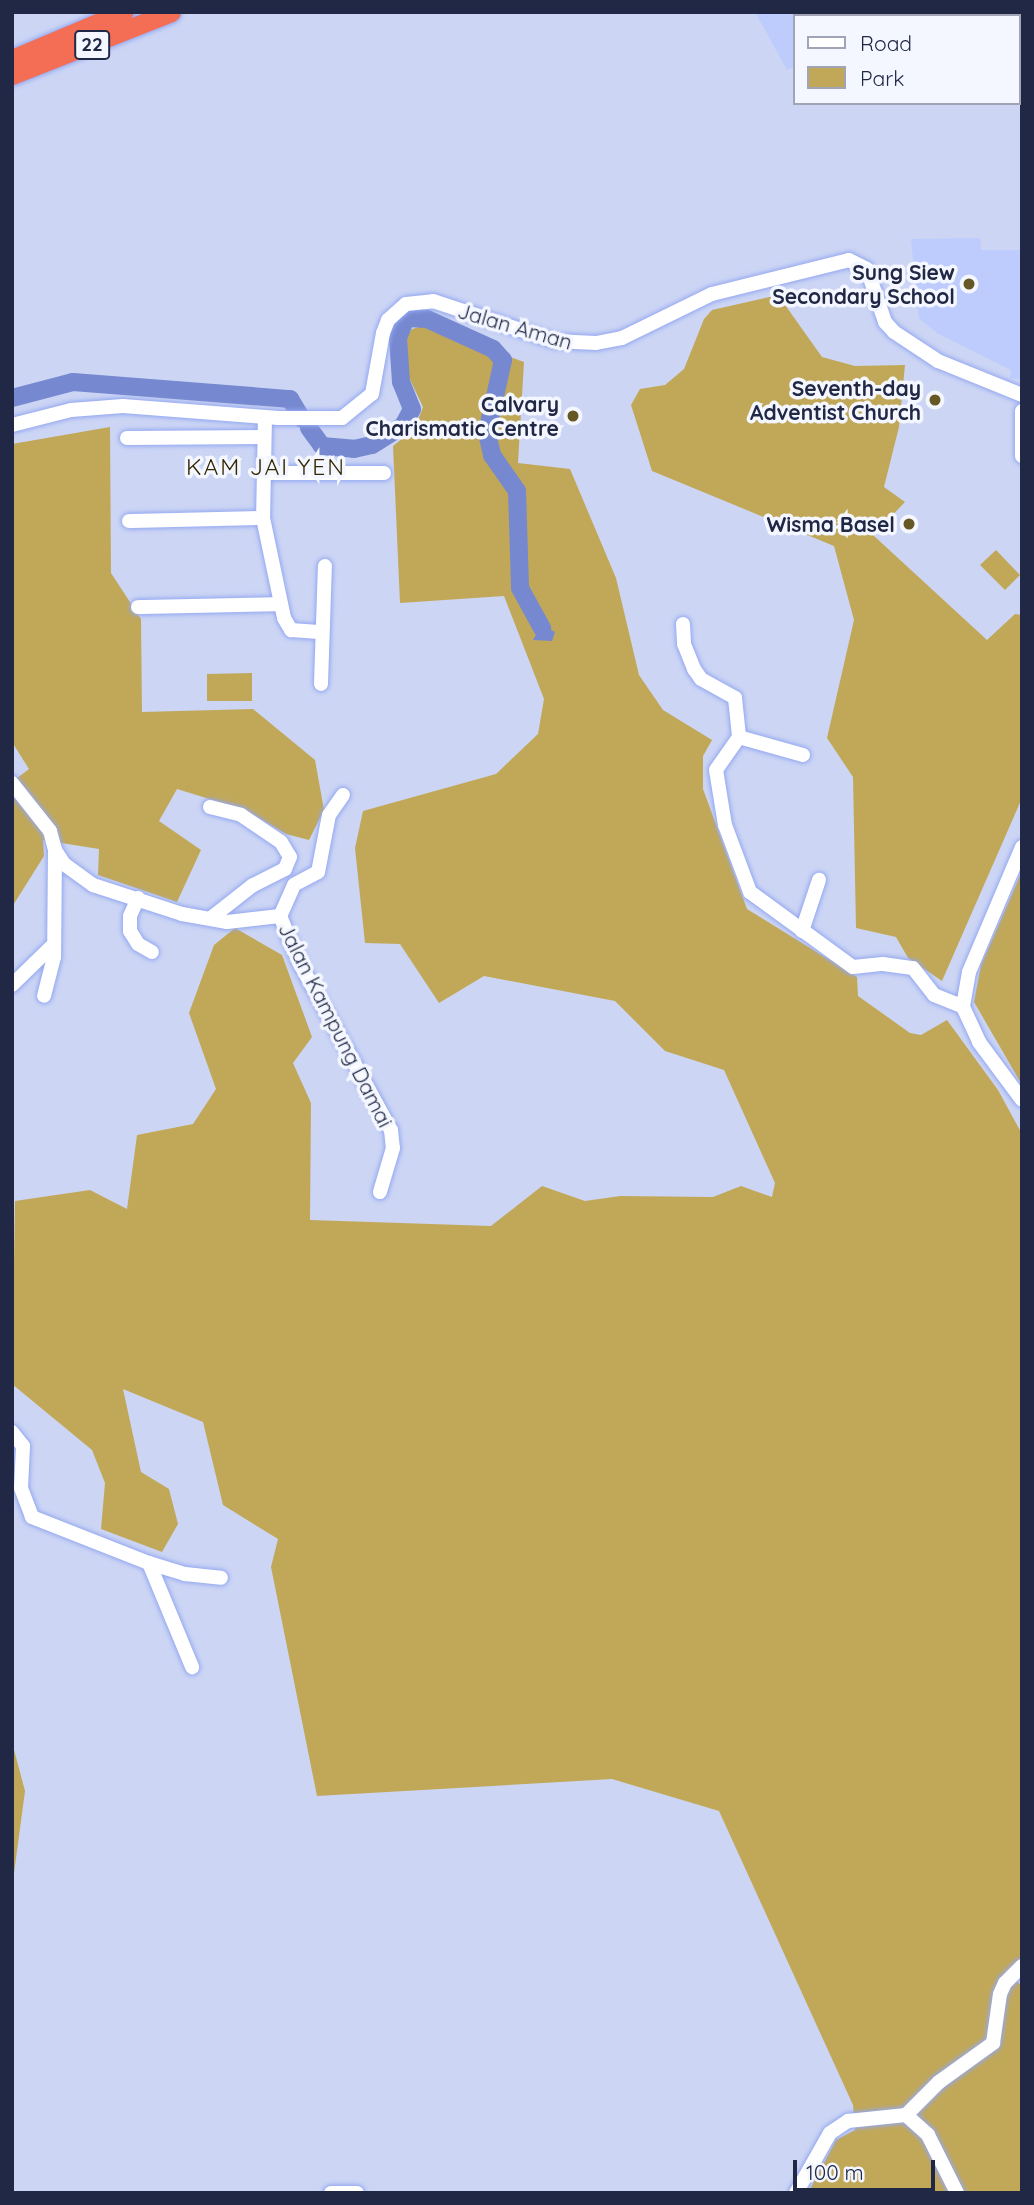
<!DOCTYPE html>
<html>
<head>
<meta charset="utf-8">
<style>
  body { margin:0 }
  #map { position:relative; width:1034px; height:2205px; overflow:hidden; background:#ccd5f4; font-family:Quicksand,sans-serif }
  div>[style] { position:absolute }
  .built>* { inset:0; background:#bdccfd }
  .green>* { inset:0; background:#c1a858 }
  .water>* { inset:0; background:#7688d0 }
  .river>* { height:18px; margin:-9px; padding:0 9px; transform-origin:9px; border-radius:9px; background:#7688d0 }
  .roads { filter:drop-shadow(0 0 2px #94a8f1) drop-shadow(0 0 2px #94a8f1) }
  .minor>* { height:14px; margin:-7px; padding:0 7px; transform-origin:7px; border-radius:7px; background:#fff }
  .highway>* { height:19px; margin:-9.5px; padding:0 9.5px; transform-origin:9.5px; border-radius:9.5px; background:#f46e56 }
  .dots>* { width:19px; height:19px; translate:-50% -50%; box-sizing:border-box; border:4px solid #f4f7ff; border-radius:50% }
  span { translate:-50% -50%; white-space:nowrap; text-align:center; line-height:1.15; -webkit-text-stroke:7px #f4f7ff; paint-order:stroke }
  .shield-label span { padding:2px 5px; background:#f4f7ff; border:2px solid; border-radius:5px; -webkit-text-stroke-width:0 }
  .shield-label { font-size:19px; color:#212845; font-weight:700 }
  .poi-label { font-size:21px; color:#212845; font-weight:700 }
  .right { translate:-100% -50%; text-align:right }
  .street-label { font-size:21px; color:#212845 }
  .neighbourhood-label { font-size:23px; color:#342800; letter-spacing:2px }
  .frame { position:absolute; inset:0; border:14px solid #212845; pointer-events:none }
  .legend { position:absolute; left:793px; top:14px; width:228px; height:91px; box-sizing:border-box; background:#f4f7ff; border:2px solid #a0a4b5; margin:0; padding:9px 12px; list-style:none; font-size:21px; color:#212845 }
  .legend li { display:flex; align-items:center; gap:14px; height:35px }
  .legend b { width:35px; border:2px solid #a0a4b5 }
  .scale { position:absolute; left:793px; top:2160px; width:142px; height:32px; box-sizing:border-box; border:4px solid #212845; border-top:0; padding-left:9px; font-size:21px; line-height:24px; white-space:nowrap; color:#212845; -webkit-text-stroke:5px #f4f7ff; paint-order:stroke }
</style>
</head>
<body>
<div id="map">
  <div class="built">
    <i style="clip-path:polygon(755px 12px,899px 12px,900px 16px,794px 16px,794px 67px,787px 70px)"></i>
    <i style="clip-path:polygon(980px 238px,981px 250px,1022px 250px,1022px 379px,1010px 378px,1011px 370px,937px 333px,919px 318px,911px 239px)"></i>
  </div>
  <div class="green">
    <i style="clip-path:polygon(778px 295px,822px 357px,855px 366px,905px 365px,899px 427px,884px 487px,905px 502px,873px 535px,987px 640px,1015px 614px,1022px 615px,1022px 798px,942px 981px,908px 958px,896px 937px,856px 928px,853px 777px,827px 738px,854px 620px,834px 546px,652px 471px,631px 405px,640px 389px,665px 385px,684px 369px,704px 319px,712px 310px)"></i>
    <i style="clip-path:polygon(423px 326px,524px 362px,518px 463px,570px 469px,616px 578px,639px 675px,663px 710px,712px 740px,703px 756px,703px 789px,747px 909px,857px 977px,858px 996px,910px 1033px,921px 1035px,947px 1020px,998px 1090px,1022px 1134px,1022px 1959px,1007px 1972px,1022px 1986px,1022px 2193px,808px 2193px,836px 2140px,855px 2130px,853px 2105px,719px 1811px,612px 1779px,317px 1796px,271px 1567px,278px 1539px,223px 1505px,203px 1422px,123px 1389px,141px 1472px,169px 1489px,178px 1524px,162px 1552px,101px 1529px,105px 1483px,92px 1450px,12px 1384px,15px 1201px,90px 1190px,127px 1209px,137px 1135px,193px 1124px,216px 1089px,189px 1013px,214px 945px,235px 928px,282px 955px,312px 1037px,293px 1063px,311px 1103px,310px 1220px,491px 1226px,542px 1186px,585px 1201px,620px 1196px,713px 1197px,741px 1186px,772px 1197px,775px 1183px,724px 1070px,665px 1051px,615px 1001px,484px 976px,439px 1003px,400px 944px,365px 943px,355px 848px,363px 811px,496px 774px,538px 734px,544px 699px,504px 596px,400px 603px,393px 446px,415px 428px,423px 407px,404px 367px,404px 340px,412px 329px)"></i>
    <i style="clip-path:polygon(110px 427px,111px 573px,141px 619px,142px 712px,253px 709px,315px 760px,324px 810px,309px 840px,286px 834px,245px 810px,177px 789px,159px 821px,201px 850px,177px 902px,98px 875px,99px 849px,43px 840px,44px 856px,12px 907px,12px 782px,29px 769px,12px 742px,12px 444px)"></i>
    <i style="clip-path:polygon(996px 550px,1020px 575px,1005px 590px,980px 565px)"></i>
    <i style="clip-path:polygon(252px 673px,252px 701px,207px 701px,207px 674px)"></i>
    <i style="clip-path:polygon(1022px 871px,1022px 1085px,974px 1002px,981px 965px)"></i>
    <i style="clip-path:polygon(12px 1742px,25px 1791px,12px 1888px)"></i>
  </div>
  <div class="water">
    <i style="clip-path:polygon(547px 628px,555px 632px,552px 641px,533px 640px,539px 629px)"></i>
  </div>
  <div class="river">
    <i style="left:12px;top:398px;width:63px;rotate:-14.7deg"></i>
    <i style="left:73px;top:382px;width:218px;rotate:4.5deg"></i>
    <i style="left:290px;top:399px;width:23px;rotate:59deg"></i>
    <i style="left:309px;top:428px;width:22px;rotate:54deg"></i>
    <i style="left:322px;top:446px;width:32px;rotate:5deg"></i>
    <i style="left:354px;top:449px;width:18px;rotate:-13deg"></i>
    <i style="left:372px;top:445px;width:36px;rotate:-32deg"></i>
    <i style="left:403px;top:426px;width:19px;rotate:-62deg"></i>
    <i style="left:412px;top:409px;width:29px;rotate:-112deg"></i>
    <i style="left:401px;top:382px;width:44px;rotate:-93.9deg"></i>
    <i style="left:398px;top:338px;width:22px;rotate:-68deg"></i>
    <i style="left:406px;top:318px;width:21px;rotate:3deg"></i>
    <i style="left:427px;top:319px;width:72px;rotate:24.4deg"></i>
    <i style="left:493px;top:349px;width:15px;rotate:48deg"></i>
    <i style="left:503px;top:360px;width:75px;rotate:102.4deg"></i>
    <i style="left:487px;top:433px;width:23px;rotate:77deg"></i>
    <i style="left:492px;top:455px;width:44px;rotate:55.2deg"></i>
    <i style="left:517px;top:491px;width:97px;rotate:88.2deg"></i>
    <i style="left:520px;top:588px;width:46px;rotate:61.2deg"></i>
  </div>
  <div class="roads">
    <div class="minor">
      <i style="left:1022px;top:411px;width:45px;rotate:90deg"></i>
      <i style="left:265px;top:417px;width:101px;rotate:91.1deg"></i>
      <i style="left:263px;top:518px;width:102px;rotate:78.1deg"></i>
      <i style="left:284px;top:618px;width:14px;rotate:60deg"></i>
      <i style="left:291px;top:630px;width:31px;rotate:4deg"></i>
      <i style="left:12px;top:425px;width:61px;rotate:-14.3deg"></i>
      <i style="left:71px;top:410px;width:52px;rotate:-4.4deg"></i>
      <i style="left:123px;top:406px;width:156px;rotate:4.4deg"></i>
      <i style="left:279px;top:418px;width:63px"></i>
      <i style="left:342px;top:418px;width:38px;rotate:-39deg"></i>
      <i style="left:372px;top:394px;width:62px;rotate:-79.8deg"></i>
      <i style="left:383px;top:333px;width:14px;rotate:-69deg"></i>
      <i style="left:388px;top:320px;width:24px;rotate:-42deg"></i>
      <i style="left:406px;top:304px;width:27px;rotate:-6deg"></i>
      <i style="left:433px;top:301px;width:127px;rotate:18.3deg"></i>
      <i style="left:554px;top:341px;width:42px;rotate:2.7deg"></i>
      <i style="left:596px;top:343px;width:26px;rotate:-11deg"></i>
      <i style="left:622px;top:338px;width:100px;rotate:-26.1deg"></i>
      <i style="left:712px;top:294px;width:141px;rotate:-13.9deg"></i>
      <i style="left:849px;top:260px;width:20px;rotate:27deg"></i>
      <i style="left:867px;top:269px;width:56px;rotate:71.2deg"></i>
      <i style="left:885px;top:322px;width:13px;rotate:48deg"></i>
      <i style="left:894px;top:332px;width:53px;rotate:33.4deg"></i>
      <i style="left:938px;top:361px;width:91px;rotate:22deg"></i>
      <i style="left:127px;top:438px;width:137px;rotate:-0.4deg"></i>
      <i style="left:265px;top:473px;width:119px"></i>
      <i style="left:129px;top:521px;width:134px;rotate:-1.3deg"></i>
      <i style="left:138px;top:607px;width:142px;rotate:-1.2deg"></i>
      <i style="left:683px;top:624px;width:20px;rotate:87deg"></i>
      <i style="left:684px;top:644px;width:27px;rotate:68deg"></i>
      <i style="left:694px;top:669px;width:12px;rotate:55deg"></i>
      <i style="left:701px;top:679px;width:39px;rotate:29deg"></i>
      <i style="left:735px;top:698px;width:39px;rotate:84deg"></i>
      <i style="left:321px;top:684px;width:118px;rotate:-88.1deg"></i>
      <i style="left:803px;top:755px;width:66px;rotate:-164.3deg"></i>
      <i style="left:739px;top:737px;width:40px;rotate:124.9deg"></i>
      <i style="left:716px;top:770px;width:56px;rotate:80.7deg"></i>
      <i style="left:725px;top:825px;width:72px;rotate:69.5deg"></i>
      <i style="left:750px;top:892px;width:127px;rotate:36.1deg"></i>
      <i style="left:853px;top:967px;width:30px;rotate:-6deg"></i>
      <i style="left:883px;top:964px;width:30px;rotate:8deg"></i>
      <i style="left:913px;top:968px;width:34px;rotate:52deg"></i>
      <i style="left:934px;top:995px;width:31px;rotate:22deg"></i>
      <i style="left:12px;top:783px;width:61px;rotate:51.6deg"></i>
      <i style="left:50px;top:831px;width:20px;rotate:75deg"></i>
      <i style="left:55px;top:850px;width:107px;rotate:90.5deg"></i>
      <i style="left:54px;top:957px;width:40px;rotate:104.4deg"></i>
      <i style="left:343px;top:795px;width:24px;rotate:125deg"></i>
      <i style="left:329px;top:815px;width:58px;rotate:100.9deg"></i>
      <i style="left:318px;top:872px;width:27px;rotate:152deg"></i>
      <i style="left:294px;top:885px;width:34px;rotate:114deg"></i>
      <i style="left:280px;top:916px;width:52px;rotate:67.4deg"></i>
      <i style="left:300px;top:964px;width:189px;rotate:61.3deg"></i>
      <i style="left:391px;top:1130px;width:18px;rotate:84deg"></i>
      <i style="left:393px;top:1148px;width:46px;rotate:106.5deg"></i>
      <i style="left:210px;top:807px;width:32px;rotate:14deg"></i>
      <i style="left:241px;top:815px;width:48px;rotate:34deg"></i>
      <i style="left:281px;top:842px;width:17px;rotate:59deg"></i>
      <i style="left:290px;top:857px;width:13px;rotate:113deg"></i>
      <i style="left:285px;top:869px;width:36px;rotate:153deg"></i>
      <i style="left:253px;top:885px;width:53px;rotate:141.8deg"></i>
      <i style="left:1022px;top:847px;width:136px;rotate:113deg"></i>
      <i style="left:969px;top:972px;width:36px;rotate:100deg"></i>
      <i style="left:963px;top:1007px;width:38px;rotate:65deg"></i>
      <i style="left:979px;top:1042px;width:72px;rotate:53.4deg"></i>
      <i style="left:55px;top:850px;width:17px;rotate:57deg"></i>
      <i style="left:64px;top:864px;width:36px;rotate:36deg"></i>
      <i style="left:93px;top:885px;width:94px;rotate:18deg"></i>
      <i style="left:182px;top:914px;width:46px;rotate:10.1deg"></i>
      <i style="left:227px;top:922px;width:53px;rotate:-6.5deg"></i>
      <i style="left:138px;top:898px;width:20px;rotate:114deg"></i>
      <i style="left:130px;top:916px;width:15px;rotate:90deg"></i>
      <i style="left:130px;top:931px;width:15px;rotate:58deg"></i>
      <i style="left:138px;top:944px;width:16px;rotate:30deg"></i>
      <i style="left:802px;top:931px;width:54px;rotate:-71.6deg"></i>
      <i style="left:12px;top:985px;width:56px;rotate:-44.3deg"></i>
      <i style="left:12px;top:1432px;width:18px;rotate:52deg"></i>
      <i style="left:23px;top:1446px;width:42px;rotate:92.7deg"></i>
      <i style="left:21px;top:1488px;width:31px;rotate:69deg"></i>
      <i style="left:32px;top:1517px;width:126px;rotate:21.5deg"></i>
      <i style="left:149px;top:1563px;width:113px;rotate:67.5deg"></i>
      <i style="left:149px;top:1563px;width:38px;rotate:17deg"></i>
      <i style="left:185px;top:1574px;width:36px;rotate:6deg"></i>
      <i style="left:906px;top:2115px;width:47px;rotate:-45deg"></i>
      <i style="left:939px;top:2082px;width:67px;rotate:-35.8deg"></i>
      <i style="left:993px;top:2043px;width:49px;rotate:-81.9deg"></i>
      <i style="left:1000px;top:1994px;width:12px;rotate:-66deg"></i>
      <i style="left:1005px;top:1983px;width:24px;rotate:-45deg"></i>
      <i style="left:331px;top:2193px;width:26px"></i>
      <i style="left:796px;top:2193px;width:69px;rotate:-60.5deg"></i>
      <i style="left:830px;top:2133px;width:22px;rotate:-34deg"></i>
      <i style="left:848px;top:2121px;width:58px;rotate:-5.9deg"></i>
      <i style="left:906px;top:2115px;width:30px;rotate:42deg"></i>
      <i style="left:928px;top:2135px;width:65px;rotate:63.4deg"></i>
    </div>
    <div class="highway">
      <i style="left:12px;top:59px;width:121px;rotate:-22.9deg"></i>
      <i style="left:12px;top:75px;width:171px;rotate:-21.6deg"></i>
    </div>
  </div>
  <div class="dots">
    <i style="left:969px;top:284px;background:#675724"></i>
    <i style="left:935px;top:400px;background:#675724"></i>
    <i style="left:573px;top:416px;background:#675724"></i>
    <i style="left:909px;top:524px;background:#675724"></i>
  </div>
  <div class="shield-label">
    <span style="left:92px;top:45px">22</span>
  </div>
  <div class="poi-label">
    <span class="right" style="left:955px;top:284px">Sung Siew<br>Secondary School</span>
    <span class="right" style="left:921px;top:400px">Seventh-day<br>Adventist Church</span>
    <span class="right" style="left:559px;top:416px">Calvary<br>Charismatic Centre</span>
    <span class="right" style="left:895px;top:524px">Wisma Basel</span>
  </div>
  <div class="street-label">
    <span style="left:515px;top:326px;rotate:16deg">Jalan Aman</span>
    <span style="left:336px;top:1025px;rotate:63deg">Jalan Kampung Damai</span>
  </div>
  <div class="neighbourhood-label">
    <span style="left:266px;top:467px">KAM JAI YEN</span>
  </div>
  <div class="frame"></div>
  <ul class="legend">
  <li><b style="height:9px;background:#fff"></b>Road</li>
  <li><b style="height:19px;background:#c1a858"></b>Park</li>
  </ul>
  <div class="scale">100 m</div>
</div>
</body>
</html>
